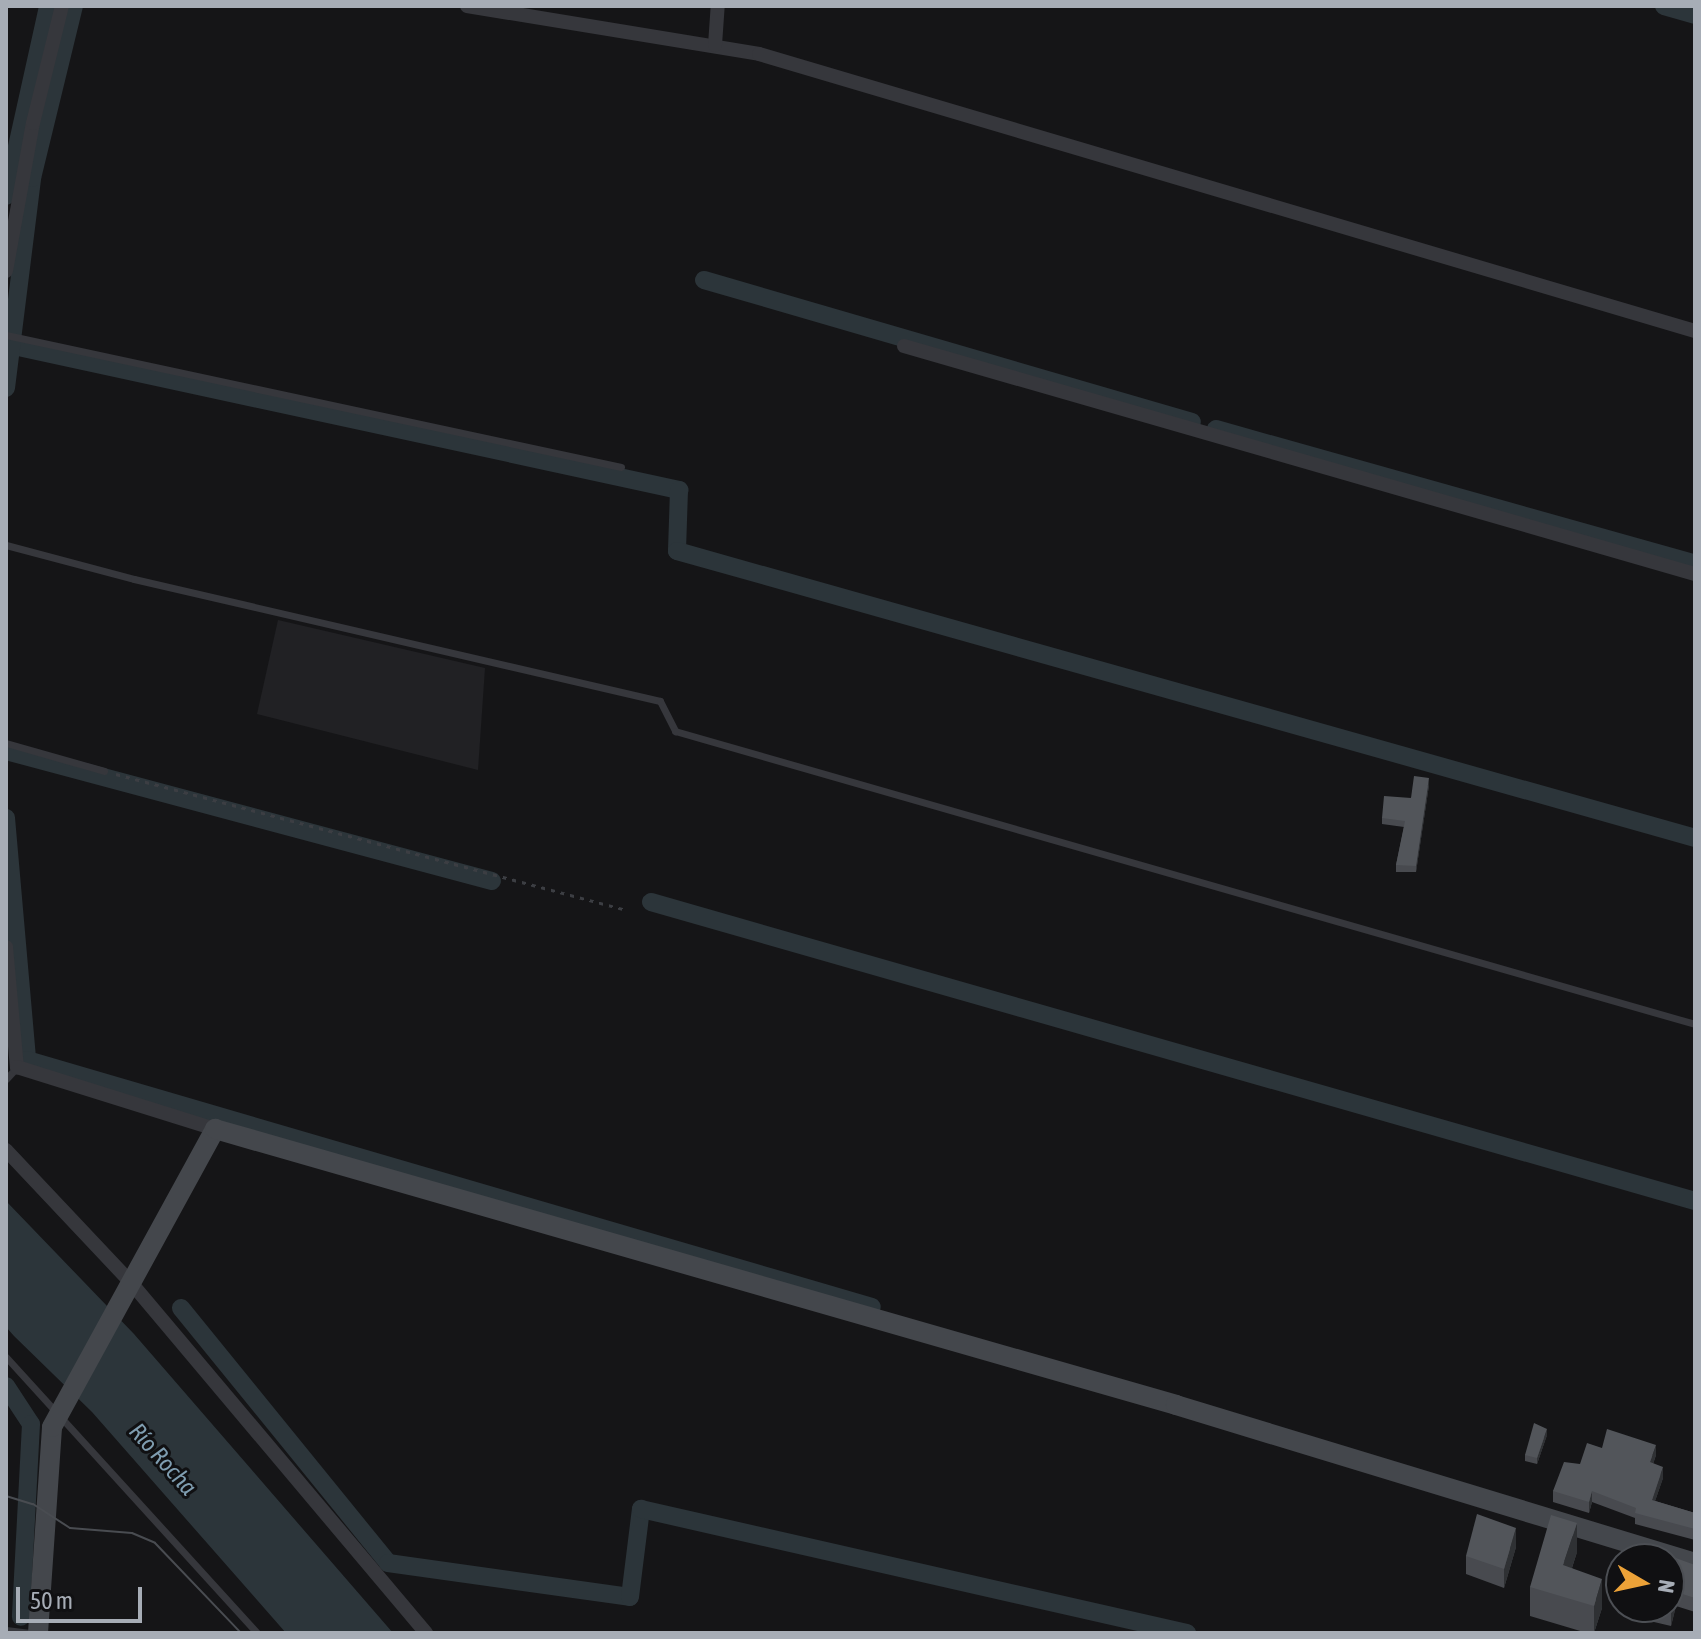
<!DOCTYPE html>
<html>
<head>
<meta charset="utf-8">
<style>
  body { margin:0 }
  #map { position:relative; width:1701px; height:1639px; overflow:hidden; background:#151517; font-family:"Asap Condensed",sans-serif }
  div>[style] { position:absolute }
  .built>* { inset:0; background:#212124 }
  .water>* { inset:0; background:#2c353a }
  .canal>* { height:18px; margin:-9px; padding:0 9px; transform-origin:9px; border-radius:9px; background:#2c353a }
  .path>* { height:3px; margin-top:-1.5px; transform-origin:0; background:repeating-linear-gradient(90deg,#3c3e43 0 4px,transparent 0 10px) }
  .lane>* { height:7px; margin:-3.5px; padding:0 3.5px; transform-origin:3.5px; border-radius:3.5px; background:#36373c }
  .street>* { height:14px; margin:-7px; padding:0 7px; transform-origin:7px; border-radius:7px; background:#36373c }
  .secondary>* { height:20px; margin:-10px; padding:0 10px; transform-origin:10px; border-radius:10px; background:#44474c }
  .tram>* { height:2px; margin:-1px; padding:0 1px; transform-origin:1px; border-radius:1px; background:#494c51 }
  .wall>* { inset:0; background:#484a4f }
  .shaded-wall>* { inset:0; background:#2f3134 }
  .building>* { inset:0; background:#52555a }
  span { translate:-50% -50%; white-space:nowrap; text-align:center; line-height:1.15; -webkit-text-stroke:6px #101012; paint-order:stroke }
  .water-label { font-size:24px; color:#7f9db0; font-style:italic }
  .frame { position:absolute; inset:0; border:8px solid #a7adb6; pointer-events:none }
  .north { position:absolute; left:1605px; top:1543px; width:80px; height:80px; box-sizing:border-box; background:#101012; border:2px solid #4c4f54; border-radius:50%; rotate:99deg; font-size:22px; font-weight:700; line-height:32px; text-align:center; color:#a7adb6 }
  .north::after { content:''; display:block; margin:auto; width:28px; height:36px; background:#eca238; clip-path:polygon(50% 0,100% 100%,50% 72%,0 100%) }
  .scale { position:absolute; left:16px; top:1587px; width:126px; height:36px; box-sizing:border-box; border:4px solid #a7adb6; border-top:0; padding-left:10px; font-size:24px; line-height:28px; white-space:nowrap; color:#a7adb6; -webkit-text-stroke:6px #101012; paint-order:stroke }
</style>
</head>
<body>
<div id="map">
  <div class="built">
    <i style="clip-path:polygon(278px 620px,485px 668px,478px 770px,257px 714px)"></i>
  </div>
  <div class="water">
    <i style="clip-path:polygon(6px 1201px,134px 1334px,393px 1633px,286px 1633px,92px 1412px,14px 1336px,6px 1327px)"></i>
  </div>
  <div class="canal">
    <i style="left:1664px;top:6px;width:32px;rotate:16deg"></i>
    <i style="left:6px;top:196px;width:195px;rotate:-77.5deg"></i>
    <i style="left:704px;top:280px;width:508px;rotate:16.22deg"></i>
    <i style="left:9px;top:345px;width:686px;rotate:12.21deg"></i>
    <i style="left:679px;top:490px;width:61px;rotate:91.9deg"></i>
    <i style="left:677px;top:551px;width:1058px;rotate:15.74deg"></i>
    <i style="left:6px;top:388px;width:212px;rotate:-82.9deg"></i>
    <i style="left:32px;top:178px;width:177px;rotate:-76.3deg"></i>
    <i style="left:1216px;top:429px;width:498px;rotate:15.7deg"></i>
    <i style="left:6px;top:751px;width:503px;rotate:14.98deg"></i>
    <i style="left:6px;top:818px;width:243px;rotate:85deg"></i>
    <i style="left:27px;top:1060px;width:880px;rotate:16.29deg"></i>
    <i style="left:651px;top:902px;width:1086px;rotate:15.98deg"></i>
    <i style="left:181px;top:1308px;width:328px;rotate:50.9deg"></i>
    <i style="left:388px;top:1563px;width:244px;rotate:8deg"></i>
    <i style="left:630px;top:1597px;width:89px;rotate:-82.9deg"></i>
    <i style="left:641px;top:1509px;width:560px;rotate:12.8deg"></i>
    <i style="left:6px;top:1386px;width:45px;rotate:56.7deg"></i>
    <i style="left:31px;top:1424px;width:193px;rotate:93deg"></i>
  </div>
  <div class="path">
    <i style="left:116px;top:774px;width:525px;rotate:14.91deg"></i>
  </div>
  <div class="lane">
    <i style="left:6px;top:335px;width:629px;rotate:12.11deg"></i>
    <i style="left:6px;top:545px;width:132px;rotate:14.9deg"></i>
    <i style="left:134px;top:579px;width:540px;rotate:13.06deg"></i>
    <i style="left:660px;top:701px;width:34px;rotate:63deg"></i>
    <i style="left:675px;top:731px;width:1061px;rotate:16.03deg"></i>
    <i style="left:6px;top:743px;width:102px;rotate:15.9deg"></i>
    <i style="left:6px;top:1079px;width:16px;rotate:-47deg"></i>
    <i style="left:6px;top:1357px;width:373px;rotate:47.7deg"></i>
    <i style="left:6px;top:1630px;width:24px;rotate:7deg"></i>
  </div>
  <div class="street">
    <i style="left:467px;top:6px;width:296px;rotate:9.3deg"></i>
    <i style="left:759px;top:54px;width:976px;rotate:16.49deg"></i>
    <i style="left:715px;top:45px;width:39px;rotate:-86deg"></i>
    <i style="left:6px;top:271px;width:150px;rotate:-79.7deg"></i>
    <i style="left:33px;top:123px;width:121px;rotate:-76.1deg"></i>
    <i style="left:904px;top:346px;width:823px;rotate:16.08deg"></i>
    <i style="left:6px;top:947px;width:121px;rotate:84.8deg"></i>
    <i style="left:17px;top:1067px;width:207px;rotate:17.4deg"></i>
    <i style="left:6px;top:1150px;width:185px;rotate:46.7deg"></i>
    <i style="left:133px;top:1285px;width:455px;rotate:49.9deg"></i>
  </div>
  <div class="secondary">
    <i style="left:38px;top:1633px;width:206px;rotate:-86.1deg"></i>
    <i style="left:52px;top:1427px;width:340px;rotate:-61.3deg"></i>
    <i style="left:215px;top:1129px;width:1000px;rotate:16.02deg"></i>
    <i style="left:1176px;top:1405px;width:543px;rotate:16.93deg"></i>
  </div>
  <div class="tram">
    <i style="left:6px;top:1496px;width:28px;rotate:17deg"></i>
    <i style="left:33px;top:1504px;width:44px;rotate:33deg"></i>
    <i style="left:70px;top:1528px;width:62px;rotate:4.6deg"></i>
    <i style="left:132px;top:1533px;width:25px;rotate:23deg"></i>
    <i style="left:155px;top:1543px;width:124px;rotate:46.3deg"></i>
  </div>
  <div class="wall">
    <i style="clip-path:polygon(1429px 785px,1416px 872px,1396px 872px,1396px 865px,1404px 827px,1382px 824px,1382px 818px)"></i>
    <i style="clip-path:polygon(1547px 1435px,1537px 1464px,1525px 1461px,1525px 1455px)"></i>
    <i style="clip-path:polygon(1656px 1455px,1653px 1464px,1663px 1478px,1655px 1501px,1695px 1513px,1695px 1540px,1635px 1524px,1635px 1518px,1592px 1502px,1589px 1513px,1553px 1502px,1553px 1491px,1580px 1464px)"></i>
    <i style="clip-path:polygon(1516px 1547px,1504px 1588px,1466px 1574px,1466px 1556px)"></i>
    <i style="clip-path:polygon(1577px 1552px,1572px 1568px,1602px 1608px,1594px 1633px,1587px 1633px,1530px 1616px,1530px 1587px)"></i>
    <i style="clip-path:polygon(1669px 1561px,1695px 1565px,1695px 1612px,1676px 1606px,1671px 1626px,1654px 1622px,1654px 1608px)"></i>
  </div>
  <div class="shaded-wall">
    <i style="clip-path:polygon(1429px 778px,1429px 785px,1416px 872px,1416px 866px)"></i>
    <i style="clip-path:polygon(1547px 1429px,1547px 1435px,1537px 1464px,1537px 1458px)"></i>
    <i style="clip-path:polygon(1656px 1445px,1656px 1455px,1650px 1473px,1650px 1462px)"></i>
    <i style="clip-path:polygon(1663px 1467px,1663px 1478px,1652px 1510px,1652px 1500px)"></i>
    <i style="clip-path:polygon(1592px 1491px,1592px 1502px,1589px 1513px,1589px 1502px)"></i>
    <i style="clip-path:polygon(1577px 1523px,1577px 1552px,1563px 1595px,1563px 1565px)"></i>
    <i style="clip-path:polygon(1516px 1528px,1516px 1547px,1504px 1588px,1504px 1569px)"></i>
    <i style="clip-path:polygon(1602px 1579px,1602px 1608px,1594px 1633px,1594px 1606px)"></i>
    <i style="clip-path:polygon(1676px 1592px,1676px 1606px,1671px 1626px,1671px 1612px)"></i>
  </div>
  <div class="building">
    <i style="clip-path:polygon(1414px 776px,1429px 778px,1416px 866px,1396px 865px,1405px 821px,1382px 818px,1384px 796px,1411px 798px)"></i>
    <i style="clip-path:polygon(1534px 1423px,1547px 1429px,1537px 1458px,1525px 1455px)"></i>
    <i style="clip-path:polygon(1607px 1429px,1656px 1445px,1650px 1462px,1663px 1467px,1652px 1500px,1695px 1513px,1695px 1529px,1635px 1513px,1636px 1508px,1592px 1491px,1589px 1502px,1553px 1491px,1564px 1462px,1580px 1464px,1587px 1443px,1602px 1448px)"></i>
    <i style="clip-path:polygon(1477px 1514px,1516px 1528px,1504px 1569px,1466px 1556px)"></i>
    <i style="clip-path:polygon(1551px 1515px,1577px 1523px,1563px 1565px,1602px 1579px,1594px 1606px,1530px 1587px)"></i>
    <i style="clip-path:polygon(1670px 1556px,1695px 1565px,1695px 1598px,1676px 1592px,1671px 1612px,1654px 1608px,1654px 1607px,1669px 1607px,1669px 1561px)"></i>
  </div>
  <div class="water-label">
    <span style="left:163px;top:1459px;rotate:48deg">Río Rocha</span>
  </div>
  <div class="frame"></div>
  <div class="north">N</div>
  <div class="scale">50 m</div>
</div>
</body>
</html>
